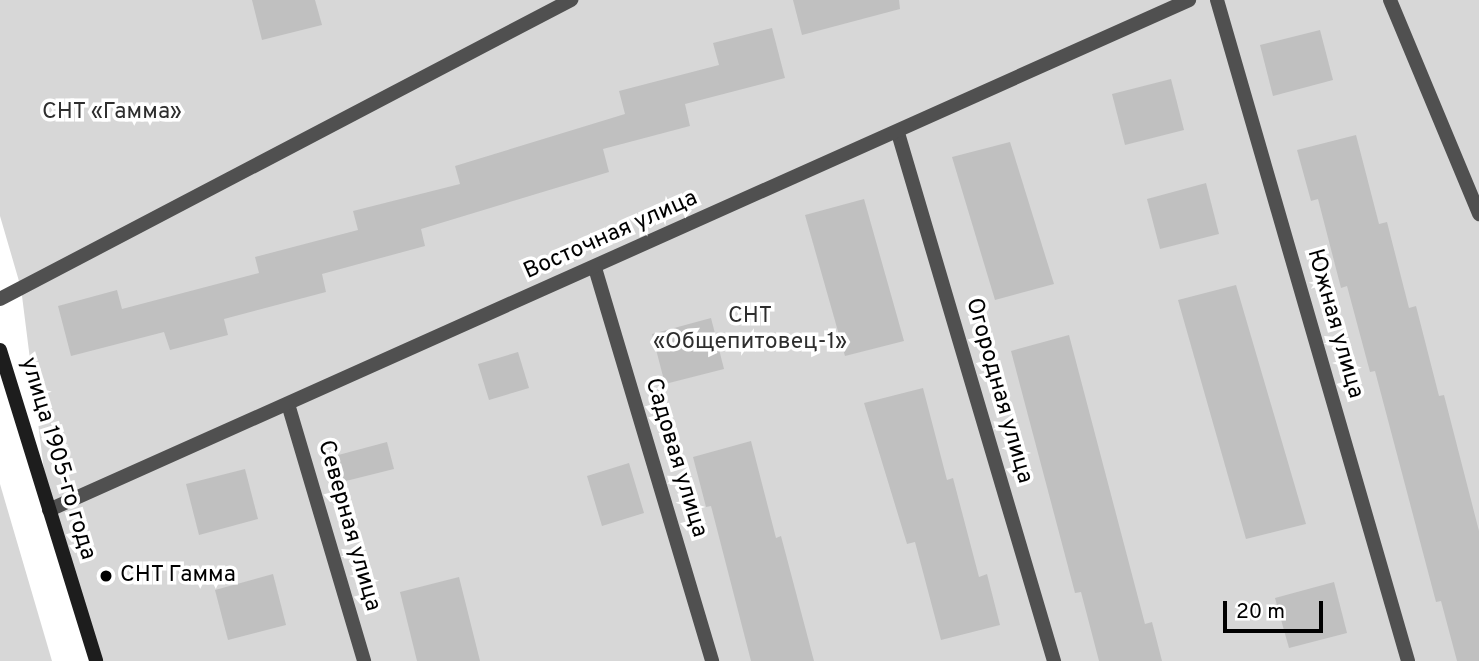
<!DOCTYPE html>
<html>
<head>
<meta charset="utf-8">
<style>
  body { margin:0 }
  #map { position:relative; width:1479px; height:661px; overflow:hidden; background:#fff; font-family:Overpass,sans-serif }
  div>[style] { position:absolute }
  .green>* { inset:0; background:#d7d7d7 }
  .building>* { inset:0; background:#c0c0c0 }
  .street>* { height:14px; margin:-7px; padding:0 7px; transform-origin:7px; border-radius:7px; background:#505050 }
  .secondary>* { height:14px; margin:-7px; padding:0 7px; transform-origin:7px; border-radius:7px; background:#1d1d1d }
  .dots>* { width:19px; height:19px; translate:-50% -50%; box-sizing:border-box; border:4px solid #fff; border-radius:50% }
  span { translate:-50% -50%; white-space:nowrap; text-align:center; line-height:1.15; -webkit-text-stroke:7px #fff; paint-order:stroke }
  .park-label { font-size:23px; color:#2e2e2e }
  .street-label { font-size:23px; color:#000 }
  .poi-label { font-size:23px; color:#000 }
  .left { translate:0 -50%; text-align:left }
  .scale { position:absolute; left:1223px; top:601px; width:100px; height:32px; box-sizing:border-box; border:4px solid #000; border-top:0; padding-left:9px; font-size:21px; line-height:24px; white-space:nowrap; color:#000; -webkit-text-stroke:5px #fff; paint-order:stroke }
</style>
</head>
<body>
<div id="map">
  <div class="green">
    <i style="clip-path:polygon(0 0,1479px 0,1479px 661px,96px 661px,49px 510px,21px 288px,0 216px)"></i>
    <i style="clip-path:polygon(0 484px,52px 661px,0 661px)"></i>
  </div>
  <div class="building">
    <i style="clip-path:polygon(252px 0,315px 0,322px 25px,262px 40px)"></i>
    <i style="clip-path:polygon(793px 0,899px 0,900px 9px,802px 35px)"></i>
    <i style="clip-path:polygon(772px 28px,785px 78px,685px 104px,690px 126px,603px 149px,609px 172px,421px 229px,425px 246px,322px 274px,326px 292px,224px 319px,228px 335px,170px 350px,164px 332px,71px 356px,58px 306px,117px 290px,122px 309px,259px 273px,255px 257px,358px 230px,353px 211px,460px 184px,455px 166px,625px 114px,619px 91px,719px 65px,713px 43px)"></i>
    <i style="clip-path:polygon(1320px 30px,1333px 80px,1273px 96px,1260px 45px)"></i>
    <i style="clip-path:polygon(1171px 79px,1184px 130px,1125px 145px,1112px 94px)"></i>
    <i style="clip-path:polygon(1356px 135px,1379px 224px,1387px 222px,1409px 308px,1416px 306px,1439px 396px,1444px 395px,1479px 531px,1479px 661px,1457px 661px,1441px 601px,1436px 602px,1375px 371px,1370px 372px,1347px 286px,1341px 288px,1318px 199px,1311px 201px,1297px 150px)"></i>
    <i style="clip-path:polygon(1010px 142px,1054px 284px,995px 300px,952px 157px)"></i>
    <i style="clip-path:polygon(1206px 183px,1219px 234px,1160px 249px,1147px 199px)"></i>
    <i style="clip-path:polygon(864px 199px,904px 341px,845px 356px,805px 215px)"></i>
    <i style="clip-path:polygon(1236px 285px,1306px 524px,1246px 539px,1178px 300px)"></i>
    <i style="clip-path:polygon(711px 318px,724px 369px,665px 384px,652px 334px)"></i>
    <i style="clip-path:polygon(1069px 335px,1145px 624px,1152px 622px,1162px 661px,1099px 661px,1081px 592px,1075px 593px,1011px 351px)"></i>
    <i style="clip-path:polygon(518px 352px,529px 388px,489px 400px,478px 364px)"></i>
    <i style="clip-path:polygon(923px 388px,947px 480px,953px 478px,979px 577px,987px 574px,1000px 625px,941px 640px,915px 542px,907px 544px,864px 403px)"></i>
    <i style="clip-path:polygon(751px 441px,776px 538px,781px 536px,814px 661px,751px 661px,711px 506px,706px 507px,693px 457px)"></i>
    <i style="clip-path:polygon(387px 442px,394px 469px,334px 484px,327px 458px)"></i>
    <i style="clip-path:polygon(629px 463px,644px 513px,602px 526px,587px 476px)"></i>
    <i style="clip-path:polygon(245px 469px,258px 519px,199px 535px,186px 484px)"></i>
    <i style="clip-path:polygon(273px 574px,286px 625px,228px 640px,215px 590px)"></i>
    <i style="clip-path:polygon(459px 577px,480px 661px,417px 661px,400px 592px)"></i>
    <i style="clip-path:polygon(1334px 582px,1347px 633px,1289px 648px,1275px 598px)"></i>
  </div>
  <div class="street">
    <i style="left:1217px;top:0;width:688px;rotate:73.88deg"></i>
    <i style="left:1390px;top:0;width:232px;rotate:67.4deg"></i>
    <i style="left:898px;top:133px;width:551px;rotate:73.54deg"></i>
    <i style="left:595px;top:268px;width:410px;rotate:73.4deg"></i>
    <i style="left:0;top:299px;width:645px;rotate:-27.64deg"></i>
    <i style="left:288px;top:404px;width:268px;rotate:73.5deg"></i>
    <i style="left:49px;top:510px;width:1249px;rotate:-24.1deg"></i>
  </div>
  <div class="secondary">
    <i style="left:0;top:350px;width:325px;rotate:72.8deg"></i>
  </div>
  <div class="dots">
    <i style="left:106px;top:576px;background:#000"></i>
  </div>
  <div class="park-label">
    <span style="left:112px;top:113px">СНТ «Гамма»</span>
    <span style="left:750px;top:330px">СНТ<br>«Общепитовец-1»</span>
  </div>
  <div class="street-label">
    <span style="left:611px;top:236px;rotate:-24deg">Восточная улица</span>
    <span style="left:1334px;top:324px;rotate:74deg">Южная улица</span>
    <span style="left:998px;top:391px;rotate:74deg">Огородная улица</span>
    <span style="left:675px;top:458px;rotate:73deg">Садовая улица</span>
    <span style="left:57px;top:459px;rotate:73deg">улица 1905-го года</span>
    <span style="left:348px;top:526px;rotate:74deg">Северная улица</span>
  </div>
  <div class="poi-label">
    <span class="left" style="left:120px;top:576px">СНТ Гамма</span>
  </div>
  <div class="scale">20 m</div>
</div>
</body>
</html>
